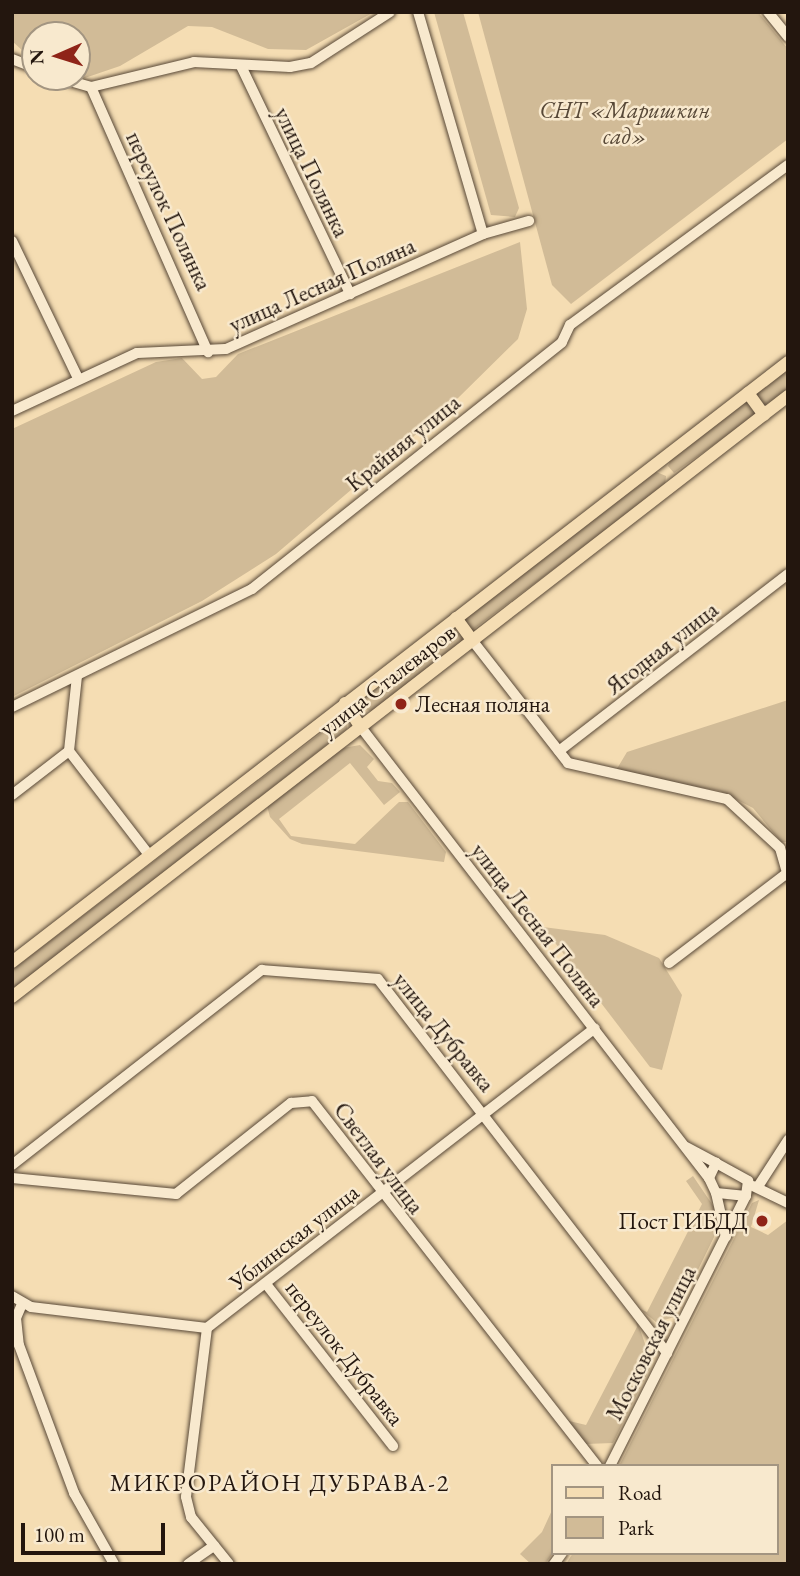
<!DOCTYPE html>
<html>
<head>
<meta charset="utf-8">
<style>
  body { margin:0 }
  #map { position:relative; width:800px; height:1576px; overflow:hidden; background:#f5ddb3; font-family:"EB Garamond",serif }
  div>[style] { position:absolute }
  .green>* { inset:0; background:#d1bb97 }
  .roads { filter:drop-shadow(0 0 2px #584837) drop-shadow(0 0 2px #584837) }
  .minor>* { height:10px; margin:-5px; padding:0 5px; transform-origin:5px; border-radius:5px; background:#f8e9ce }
  .major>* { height:12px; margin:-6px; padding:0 6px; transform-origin:6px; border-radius:6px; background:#f5ddb3 }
  .dots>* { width:19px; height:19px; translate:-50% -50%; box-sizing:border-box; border:4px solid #f8e9ce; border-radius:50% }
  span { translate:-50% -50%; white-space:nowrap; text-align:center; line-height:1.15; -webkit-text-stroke:5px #f8e9ce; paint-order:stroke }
  .park-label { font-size:23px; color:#574837; font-style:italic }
  .street-label { font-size:23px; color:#23160e }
  .poi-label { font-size:23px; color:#23160e }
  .left { translate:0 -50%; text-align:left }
  .right { translate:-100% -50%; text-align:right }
  .neighbourhood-label { font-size:24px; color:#23160e; letter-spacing:2px }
  .frame { position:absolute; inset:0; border:14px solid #23160e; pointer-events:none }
  .legend { position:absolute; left:551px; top:1464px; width:228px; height:91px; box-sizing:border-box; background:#f8e9ce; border:2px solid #a39581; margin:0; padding:9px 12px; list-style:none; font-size:21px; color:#23160e }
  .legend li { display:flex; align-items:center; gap:14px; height:35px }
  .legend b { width:35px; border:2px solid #a39581 }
  .north { position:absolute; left:21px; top:21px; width:70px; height:70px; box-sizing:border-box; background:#f8e9ce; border:2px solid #a39581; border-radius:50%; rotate:267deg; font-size:19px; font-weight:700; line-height:28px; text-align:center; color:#23160e }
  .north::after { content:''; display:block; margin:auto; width:24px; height:32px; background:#8f2418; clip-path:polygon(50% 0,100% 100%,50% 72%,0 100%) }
  .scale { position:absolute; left:21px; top:1523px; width:144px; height:32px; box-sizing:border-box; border:4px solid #23160e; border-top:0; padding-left:9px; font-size:21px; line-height:24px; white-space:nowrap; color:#23160e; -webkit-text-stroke:5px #f8e9ce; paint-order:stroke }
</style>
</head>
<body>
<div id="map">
  <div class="green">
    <i style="clip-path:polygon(12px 12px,374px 12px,306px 50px,268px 49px,212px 27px,188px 26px,120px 66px,73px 82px,63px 77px,77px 77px,77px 35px,35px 35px,35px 62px,12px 41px)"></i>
    <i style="clip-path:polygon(434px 12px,463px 12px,519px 208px,515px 217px,491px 215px)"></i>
    <i style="clip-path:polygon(478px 12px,758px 12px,788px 49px,788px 139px,571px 304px,552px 285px)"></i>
    <i style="clip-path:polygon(520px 242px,527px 309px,518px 339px,455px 401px,276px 554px,202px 601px,12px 697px,12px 429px,156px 362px,182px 358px,202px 379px,216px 377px,238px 354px)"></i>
    <i style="clip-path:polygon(788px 368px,788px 391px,761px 407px,755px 393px)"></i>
    <i style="clip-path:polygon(746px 400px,756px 415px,674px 473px,668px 466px,672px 457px)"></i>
    <i style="clip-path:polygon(654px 471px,666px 476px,665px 486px,471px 631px,464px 621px,469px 613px)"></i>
    <i style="clip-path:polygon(450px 628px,463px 635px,461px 644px,372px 711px,359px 709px,363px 696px)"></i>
    <i style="clip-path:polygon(788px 700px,788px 842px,781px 842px,753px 808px,720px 791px,615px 772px,627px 752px)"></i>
    <i style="clip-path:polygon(346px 714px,347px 729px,12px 991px,12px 970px)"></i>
    <i style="clip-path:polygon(360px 745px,374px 759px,367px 767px,378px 781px,392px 783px,400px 792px,384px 805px,350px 763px,279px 819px,291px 836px,355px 844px,399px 802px,408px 802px,446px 852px,444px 862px,302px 844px,290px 839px,270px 817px,267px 806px,343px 748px)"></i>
    <i style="clip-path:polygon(543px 927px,605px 935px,659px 958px,682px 995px,662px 1070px,650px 1067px)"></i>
    <i style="clip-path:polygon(693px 1176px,716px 1210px,714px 1237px,675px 1317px,656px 1322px,640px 1309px,647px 1312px,702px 1204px,686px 1181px)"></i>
    <i style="clip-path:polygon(759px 1200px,751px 1227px,768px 1235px,788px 1220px,788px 1564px,566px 1564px,573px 1553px,777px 1553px,777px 1466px,619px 1466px,752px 1203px)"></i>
    <i style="clip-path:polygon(635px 1315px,652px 1364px,613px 1443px,586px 1444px,565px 1420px,586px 1425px,637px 1327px)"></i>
    <i style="clip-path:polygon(553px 1508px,553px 1553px,545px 1564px,531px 1564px,520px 1554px,542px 1532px)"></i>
  </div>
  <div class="roads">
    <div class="minor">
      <i style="left:418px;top:12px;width:231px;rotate:73.7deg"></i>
      <i style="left:768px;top:12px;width:32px;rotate:51deg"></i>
      <i style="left:12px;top:59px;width:25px;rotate:21deg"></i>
      <i style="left:241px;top:66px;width:253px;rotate:64.4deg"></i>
      <i style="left:56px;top:77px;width:36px;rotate:16deg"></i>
      <i style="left:91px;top:87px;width:106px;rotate:-13.6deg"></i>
      <i style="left:194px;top:62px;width:96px;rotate:3deg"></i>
      <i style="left:290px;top:67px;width:21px;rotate:-11deg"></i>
      <i style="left:311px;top:63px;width:94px;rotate:-32.8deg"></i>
      <i style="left:91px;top:87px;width:290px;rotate:66.2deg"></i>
      <i style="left:12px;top:241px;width:152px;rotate:64.3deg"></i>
      <i style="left:12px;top:411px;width:138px;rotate:-24.9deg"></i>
      <i style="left:137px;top:353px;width:89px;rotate:-2.6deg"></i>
      <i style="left:226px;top:349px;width:282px;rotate:-24.1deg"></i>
      <i style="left:483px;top:234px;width:48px;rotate:-15.8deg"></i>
      <i style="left:472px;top:640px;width:156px;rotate:52deg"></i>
      <i style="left:568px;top:763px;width:163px;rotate:12.8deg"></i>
      <i style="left:727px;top:799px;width:72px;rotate:42.8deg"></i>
      <i style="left:780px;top:848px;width:29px;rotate:74deg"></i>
      <i style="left:77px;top:676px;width:75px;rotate:96.1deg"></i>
      <i style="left:69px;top:751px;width:131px;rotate:52.4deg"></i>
      <i style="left:12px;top:707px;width:267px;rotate:-26.2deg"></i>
      <i style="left:252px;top:589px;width:396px;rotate:-38.5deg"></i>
      <i style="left:562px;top:342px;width:19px;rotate:-65deg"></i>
      <i style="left:570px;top:325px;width:270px;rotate:-36.3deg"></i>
      <i style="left:360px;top:726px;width:571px;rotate:52.33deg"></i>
      <i style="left:559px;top:751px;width:289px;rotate:-37.7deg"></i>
      <i style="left:12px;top:795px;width:72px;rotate:-37.7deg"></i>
      <i style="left:669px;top:963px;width:147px;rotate:-37.3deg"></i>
      <i style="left:686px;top:1147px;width:34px;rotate:28deg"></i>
      <i style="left:716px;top:1163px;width:37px;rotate:29deg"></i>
      <i style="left:748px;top:1181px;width:15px;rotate:98deg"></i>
      <i style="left:746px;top:1196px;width:30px;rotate:-174deg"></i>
      <i style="left:716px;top:1193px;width:17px;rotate:-115deg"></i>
      <i style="left:709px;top:1178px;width:17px;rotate:-65deg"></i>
      <i style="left:12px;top:1165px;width:317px;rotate:-38deg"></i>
      <i style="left:262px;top:970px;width:116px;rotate:4.4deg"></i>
      <i style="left:378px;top:979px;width:473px;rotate:52.3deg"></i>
      <i style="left:12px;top:1178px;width:165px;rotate:5.6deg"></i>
      <i style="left:176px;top:1194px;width:147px;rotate:-38.4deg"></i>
      <i style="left:291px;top:1103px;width:21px;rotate:-5deg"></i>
      <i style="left:312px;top:1101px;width:463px;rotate:52deg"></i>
      <i style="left:759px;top:1185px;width:54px;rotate:-57.2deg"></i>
      <i style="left:753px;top:1186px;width:39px;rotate:26deg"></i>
      <i style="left:716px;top:1193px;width:45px;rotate:77.2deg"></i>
      <i style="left:266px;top:1284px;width:206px;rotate:51.9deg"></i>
      <i style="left:12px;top:1296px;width:22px;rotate:30deg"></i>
      <i style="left:31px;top:1307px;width:177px;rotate:6.8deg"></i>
      <i style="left:207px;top:1328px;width:490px;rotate:-37.7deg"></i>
      <i style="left:22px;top:1304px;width:15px;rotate:113deg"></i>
      <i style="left:16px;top:1318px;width:27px;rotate:84deg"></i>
      <i style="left:19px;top:1345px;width:158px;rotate:69.6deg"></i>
      <i style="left:74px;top:1493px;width:81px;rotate:60.6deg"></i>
      <i style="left:207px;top:1328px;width:170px;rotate:97.1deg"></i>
      <i style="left:186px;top:1497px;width:21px;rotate:76deg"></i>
      <i style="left:191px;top:1517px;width:60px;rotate:51deg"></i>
      <i style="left:610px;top:1466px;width:302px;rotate:-63.3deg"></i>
      <i style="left:188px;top:1564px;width:32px;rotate:-35deg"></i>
      <i style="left:554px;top:1564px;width:14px;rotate:-54deg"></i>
    </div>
    <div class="major">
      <i style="left:748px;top:393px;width:27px;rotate:54deg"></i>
      <i style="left:456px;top:618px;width:27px;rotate:54deg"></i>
      <i style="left:345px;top:703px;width:27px;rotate:57deg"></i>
      <i style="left:12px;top:962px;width:981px;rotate:-37.71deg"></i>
      <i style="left:12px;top:997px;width:982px;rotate:-37.76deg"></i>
    </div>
  </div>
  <div class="dots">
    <i style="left:401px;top:704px;background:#8f2418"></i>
    <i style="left:762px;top:1221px;background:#8f2418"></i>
  </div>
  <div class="park-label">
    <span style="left:625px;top:123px">СНТ «Маришкин<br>сад»</span>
  </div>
  <div class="street-label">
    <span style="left:312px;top:172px;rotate:64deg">улица Полянка</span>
    <span style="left:169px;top:211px;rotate:65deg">переулок Полянка</span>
    <span style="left:322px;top:285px;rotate:-24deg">улица Лесная Поляна</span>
    <span style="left:403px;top:443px;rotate:-39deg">Крайняя улица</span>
    <span style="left:662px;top:648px;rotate:-38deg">Ягодная улица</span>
    <span style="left:387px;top:680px;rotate:-38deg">улица Сталеваров</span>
    <span style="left:538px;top:925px;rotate:52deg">улица Лесная Поляна</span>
    <span style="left:444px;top:1032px;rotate:51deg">улица Дубравка</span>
    <span style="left:379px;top:1158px;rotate:53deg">Светлая улица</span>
    <span style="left:294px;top:1237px;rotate:-38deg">Ублинская улица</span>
    <span style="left:651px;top:1343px;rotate:-63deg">Московская улица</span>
    <span style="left:345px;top:1353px;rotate:52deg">переулок Дубравка</span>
  </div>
  <div class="poi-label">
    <span class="left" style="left:415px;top:704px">Лесная поляна</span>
    <span class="right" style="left:748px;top:1221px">Пост ГИБДД</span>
  </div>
  <div class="neighbourhood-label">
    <span style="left:280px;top:1483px">МИКРОРАЙОН ДУБРАВА-2</span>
  </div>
  <div class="frame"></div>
  <ul class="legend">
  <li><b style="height:9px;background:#f5ddb3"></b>Road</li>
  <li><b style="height:19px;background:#d1bb97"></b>Park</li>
  </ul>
  <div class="north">N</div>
  <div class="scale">100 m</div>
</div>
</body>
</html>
